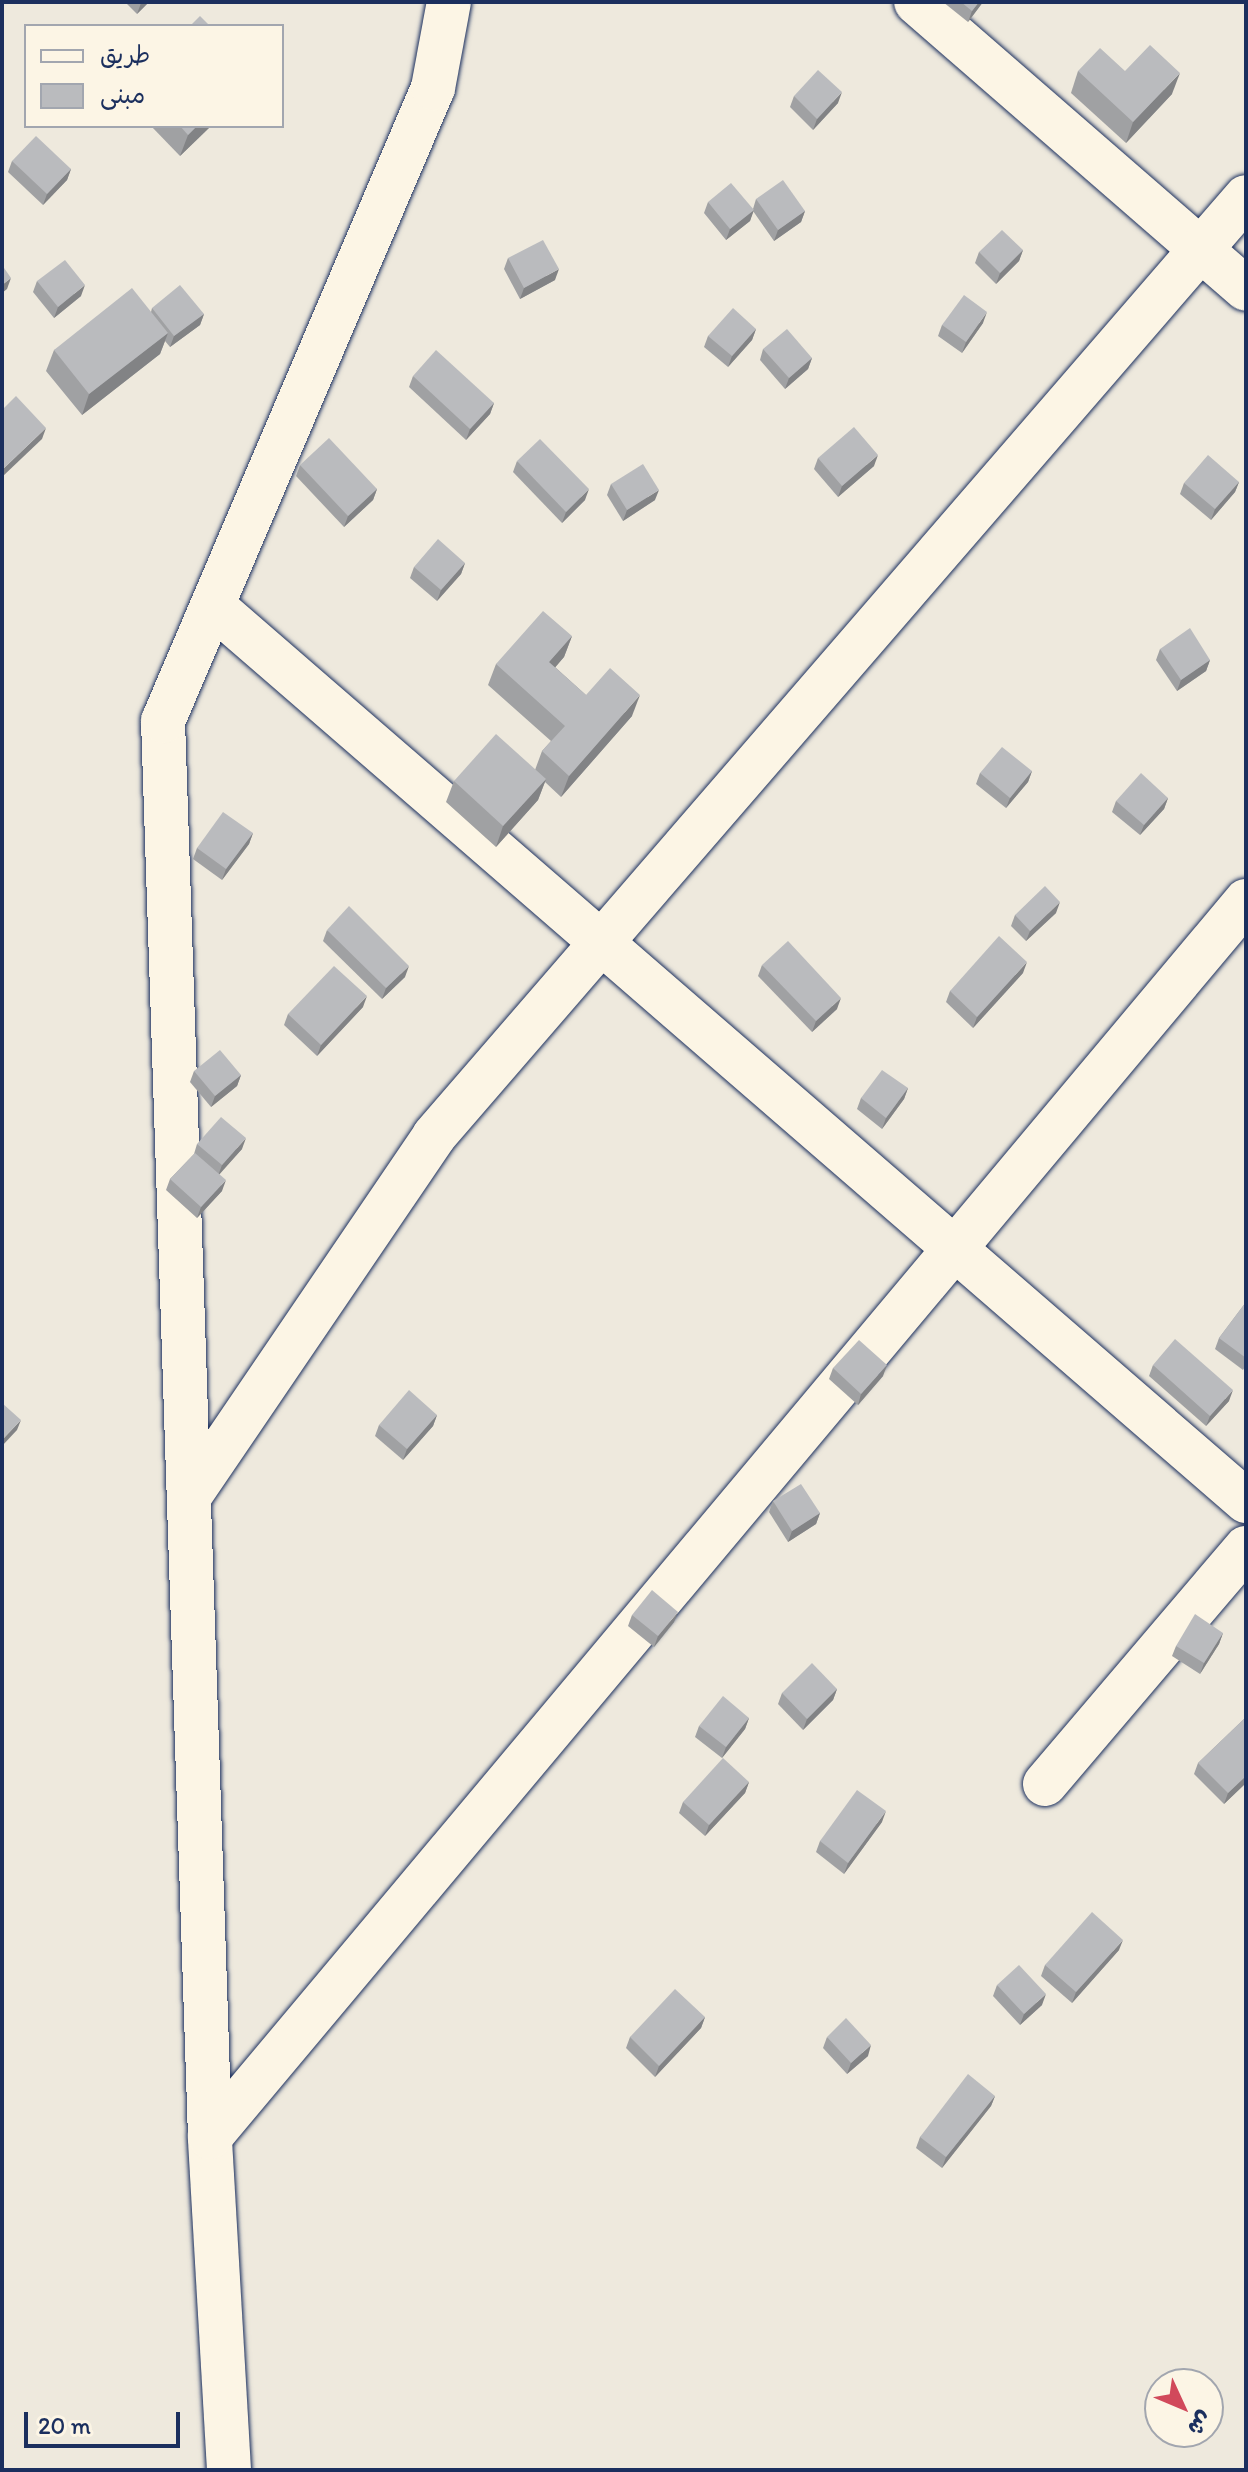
<!DOCTYPE html>
<html>
<head>
<meta charset="utf-8">
<style>
  body { margin:0 }
  #map { position:relative; width:1248px; height:2472px; overflow:hidden; background:#eee9dd; font-family:Itim,"Playpen Sans Arabic",sans-serif }
  div>[style] { position:absolute }
  .roads { filter:drop-shadow(0 0 2px #1b2f5e) drop-shadow(0 0 2px #1b2f5e) }
  .street>* { height:44px; margin:-22px; padding:0 22px; transform-origin:22px; border-radius:22px; background:#fcf5e5 }
  .secondary>* { height:44px; margin:-22px; padding:0 22px; transform-origin:22px; border-radius:22px; background:#fcf5e5 }
  .wall>* { inset:0; background:#a0a1a3 }
  .shaded-wall>* { inset:0; background:#828385 }
  .building>* { inset:0; background:#babbbe }
  span { translate:-50% -50%; white-space:nowrap; text-align:center; line-height:1.15; -webkit-text-stroke:8px #fcf5e5; paint-order:stroke }
  .frame { position:absolute; inset:0; border:4px solid #1b2f5e; pointer-events:none }
  .legend { position:absolute; left:24px; top:24px; width:260px; height:104px; box-sizing:border-box; background:#fcf5e5; border:2px solid #a2a6af; margin:0; padding:10px 14px; list-style:none; font-size:24px; color:#1b2f5e }
  .legend li { display:flex; align-items:center; gap:16px; height:40px }
  .legend b { width:40px; border:2px solid #a2a6af }
  .north { position:absolute; left:1144px; top:2368px; width:80px; height:80px; box-sizing:border-box; background:#fcf5e5; border:2px solid #a2a6af; border-radius:50%; rotate:134deg; font-size:22px; font-weight:700; line-height:32px; text-align:center; color:#1b2f5e }
  .north::after { content:''; display:block; margin:auto; width:28px; height:36px; background:#d1495b; clip-path:polygon(50% 0,100% 100%,50% 72%,0 100%) }
  .scale { position:absolute; left:24px; top:2412px; width:156px; height:36px; box-sizing:border-box; border:4px solid #1b2f5e; border-top:0; padding-left:10px; font-size:24px; line-height:28px; white-space:nowrap; color:#1b2f5e; -webkit-text-stroke:6px #fcf5e5; paint-order:stroke }
</style>
</head>
<body>
<div id="map">
  <div class="roads">
    <div class="street">
      <i style="left:916px;top:2px;width:437px;rotate:41deg"></i>
      <i style="left:213px;top:606px;width:1367px;rotate:40.91deg"></i>
      <i style="left:189px;top:1497px;width:436px;rotate:-55.8deg"></i>
      <i style="left:434px;top:1136px;width:1241px;rotate:-49.15deg"></i>
      <i style="left:1045px;top:1784px;width:310px;rotate:-49.6deg"></i>
      <i style="left:210px;top:2137px;width:1613px;rotate:-50.03deg"></i>
    </div>
    <div class="secondary">
      <i style="left:229px;top:2470px;width:334px;rotate:-93.3deg"></i>
      <i style="left:210px;top:2137px;width:1417px;rotate:-91.9deg"></i>
      <i style="left:163px;top:721px;width:688px;rotate:-66.9deg"></i>
      <i style="left:433px;top:88px;width:87px;rotate:-79.5deg"></i>
    </div>
  </div>
  <div class="wall">
    <i style="clip-path:polygon(125px 2px,149px 2px,137px 14px)"></i>
    <i style="clip-path:polygon(943px 2px,983px 2px,968px 22px)"></i>
    <i style="clip-path:polygon(1078px 71px,1125px 71px,1172px 94px,1126px 143px,1071px 93px)"></i>
    <i style="clip-path:polygon(794px 96px,838px 103px,813px 130px,790px 107px)"></i>
    <i style="clip-path:polygon(151px 126px,211px 126px,180px 156px)"></i>
    <i style="clip-path:polygon(12px 161px,71px 169px,67px 180px,43px 205px,8px 172px)"></i>
    <i style="clip-path:polygon(756px 199px,805px 211px,801px 222px,774px 241px,753px 211px,750px 221px,726px 240px,704px 213px,708px 202px,753px 209px)"></i>
    <i style="clip-path:polygon(1023px 250px,1019px 261px,996px 284px,975px 263px,979px 252px)"></i>
    <i style="clip-path:polygon(508px 258px,555px 280px,520px 299px,504px 269px)"></i>
    <i style="clip-path:polygon(37px 281px,81px 296px,54px 318px,33px 292px)"></i>
    <i style="clip-path:polygon(152px 308px,204px 314px,200px 325px,170px 347px,165px 341px,160px 354px,82px 415px,46px 371px,54px 350px,151px 312px)"></i>
    <i style="clip-path:polygon(983px 323px,962px 353px,938px 336px,942px 325px)"></i>
    <i style="clip-path:polygon(756px 329px,752px 340px,728px 367px,704px 347px,708px 336px)"></i>
    <i style="clip-path:polygon(763px 349px,812px 358px,808px 369px,785px 389px,760px 360px)"></i>
    <i style="clip-path:polygon(413px 376px,494px 403px,490px 414px,466px 440px,409px 387px)"></i>
    <i style="clip-path:polygon(818px 458px,874px 466px,838px 497px,814px 469px)"></i>
    <i style="clip-path:polygon(517px 461px,585px 500px,562px 523px,513px 472px)"></i>
    <i style="clip-path:polygon(300px 465px,377px 489px,373px 500px,344px 527px,296px 476px)"></i>
    <i style="clip-path:polygon(1239px 482px,1235px 492px,1211px 520px,1180px 494px,1184px 483px)"></i>
    <i style="clip-path:polygon(611px 484px,655px 500px,623px 521px,607px 495px)"></i>
    <i style="clip-path:polygon(465px 563px,461px 574px,437px 601px,410px 578px,414px 567px)"></i>
    <i style="clip-path:polygon(572px 636px,564px 657px,555px 667px,586px 695px,632px 716px,561px 797px,545px 782px,538px 800px,496px 847px,446px 802px,454px 781px,535px 770px,542px 751px,551px 741px,488px 685px,496px 664px)"></i>
    <i style="clip-path:polygon(1160px 649px,1210px 660px,1206px 671px,1177px 691px,1156px 660px)"></i>
    <i style="clip-path:polygon(1032px 771px,1028px 782px,1006px 808px,976px 784px,980px 773px)"></i>
    <i style="clip-path:polygon(1168px 798px,1164px 809px,1140px 835px,1112px 812px,1116px 801px)"></i>
    <i style="clip-path:polygon(253px 833px,249px 844px,222px 880px,193px 859px,197px 848px)"></i>
    <i style="clip-path:polygon(1056px 913px,1026px 941px,1011px 926px,1015px 915px)"></i>
    <i style="clip-path:polygon(327px 930px,405px 977px,382px 999px,323px 941px)"></i>
    <i style="clip-path:polygon(762px 965px,837px 1009px,812px 1032px,758px 976px)"></i>
    <i style="clip-path:polygon(1023px 973px,973px 1028px,946px 1002px,950px 991px)"></i>
    <i style="clip-path:polygon(363px 1007px,317px 1056px,284px 1025px,288px 1014px)"></i>
    <i style="clip-path:polygon(194px 1071px,241px 1075px,237px 1086px,211px 1107px,190px 1082px)"></i>
    <i style="clip-path:polygon(908px 1088px,904px 1099px,882px 1129px,857px 1109px,861px 1098px)"></i>
    <i style="clip-path:polygon(197px 1144px,242px 1149px,219px 1174px,222px 1191px,197px 1218px,166px 1190px,170px 1179px,194px 1154px)"></i>
    <i style="clip-path:polygon(1246px 1302px,1246px 1365px,1243px 1370px,1215px 1349px,1219px 1338px)"></i>
    <i style="clip-path:polygon(1153px 1365px,1229px 1401px,1206px 1426px,1149px 1376px)"></i>
    <i style="clip-path:polygon(833px 1368px,883px 1376px,858px 1405px,829px 1379px)"></i>
    <i style="clip-path:polygon(437px 1415px,433px 1426px,403px 1460px,375px 1436px,379px 1425px)"></i>
    <i style="clip-path:polygon(773px 1501px,820px 1513px,816px 1524px,788px 1542px,769px 1512px)"></i>
    <i style="clip-path:polygon(632px 1615px,674px 1622px,654px 1647px,628px 1626px)"></i>
    <i style="clip-path:polygon(1223px 1633px,1219px 1644px,1200px 1674px,1172px 1656px,1176px 1646px)"></i>
    <i style="clip-path:polygon(837px 1689px,833px 1700px,803px 1730px,778px 1704px,782px 1693px)"></i>
    <i style="clip-path:polygon(1246px 1715px,1246px 1783px,1224px 1804px,1194px 1774px,1198px 1763px,1245px 1718px)"></i>
    <i style="clip-path:polygon(749px 1718px,745px 1729px,722px 1758px,695px 1737px,699px 1726px)"></i>
    <i style="clip-path:polygon(749px 1782px,745px 1793px,705px 1836px,679px 1813px,683px 1802px)"></i>
    <i style="clip-path:polygon(882px 1822px,844px 1874px,816px 1852px,820px 1841px)"></i>
    <i style="clip-path:polygon(1119px 1950px,1072px 2003px,1041px 1976px,1045px 1965px)"></i>
    <i style="clip-path:polygon(997px 1985px,1042px 2005px,1020px 2025px,993px 1996px)"></i>
    <i style="clip-path:polygon(705px 2017px,701px 2028px,655px 2077px,626px 2048px,630px 2037px)"></i>
    <i style="clip-path:polygon(827px 2037px,868px 2056px,847px 2074px,823px 2048px)"></i>
    <i style="clip-path:polygon(995px 2096px,991px 2106px,942px 2168px,916px 2148px,920px 2137px)"></i>
  </div>
  <div class="shaded-wall">
    <i style="clip-path:polygon(142px 2px,149px 2px,137px 14px,141px 3px)"></i>
    <i style="clip-path:polygon(979px 2px,983px 2px,968px 22px,972px 11px)"></i>
    <i style="clip-path:polygon(1180px 73px,1172px 94px,1126px 143px,1133px 122px)"></i>
    <i style="clip-path:polygon(842px 92px,838px 103px,813px 130px,817px 119px)"></i>
    <i style="clip-path:polygon(197px 126px,211px 126px,180px 156px,188px 135px)"></i>
    <i style="clip-path:polygon(71px 169px,67px 180px,43px 205px,47px 194px)"></i>
    <i style="clip-path:polygon(754px 210px,750px 221px,726px 240px,730px 229px)"></i>
    <i style="clip-path:polygon(805px 211px,801px 222px,774px 241px,778px 230px)"></i>
    <i style="clip-path:polygon(1023px 250px,1019px 261px,996px 284px,1000px 273px)"></i>
    <i style="clip-path:polygon(559px 269px,555px 280px,520px 299px,524px 288px)"></i>
    <i style="clip-path:polygon(11px 278px,7px 289px,2px 293px,2px 285px)"></i>
    <i style="clip-path:polygon(85px 285px,81px 296px,54px 318px,58px 307px)"></i>
    <i style="clip-path:polygon(987px 312px,983px 323px,962px 353px,966px 342px)"></i>
    <i style="clip-path:polygon(204px 314px,200px 325px,170px 347px,174px 336px)"></i>
    <i style="clip-path:polygon(756px 329px,752px 340px,728px 367px,732px 356px)"></i>
    <i style="clip-path:polygon(168px 333px,160px 354px,82px 415px,89px 394px)"></i>
    <i style="clip-path:polygon(812px 358px,808px 369px,785px 389px,789px 378px)"></i>
    <i style="clip-path:polygon(494px 403px,490px 414px,466px 440px,470px 429px)"></i>
    <i style="clip-path:polygon(46px 428px,42px 439px,2px 477px,2px 470px)"></i>
    <i style="clip-path:polygon(878px 455px,874px 466px,838px 497px,842px 486px)"></i>
    <i style="clip-path:polygon(1239px 482px,1235px 492px,1211px 520px,1215px 509px)"></i>
    <i style="clip-path:polygon(377px 489px,373px 500px,344px 527px,348px 516px)"></i>
    <i style="clip-path:polygon(589px 489px,585px 500px,562px 523px,566px 512px)"></i>
    <i style="clip-path:polygon(659px 490px,655px 500px,623px 521px,627px 510px)"></i>
    <i style="clip-path:polygon(465px 563px,461px 574px,437px 601px,441px 590px)"></i>
    <i style="clip-path:polygon(572px 636px,564px 657px,542px 683px,549px 662px)"></i>
    <i style="clip-path:polygon(1210px 660px,1206px 671px,1177px 691px,1181px 680px)"></i>
    <i style="clip-path:polygon(640px 695px,632px 716px,561px 797px,569px 776px)"></i>
    <i style="clip-path:polygon(1032px 771px,1028px 782px,1006px 808px,1010px 798px)"></i>
    <i style="clip-path:polygon(546px 779px,538px 800px,496px 847px,503px 826px)"></i>
    <i style="clip-path:polygon(1168px 798px,1164px 809px,1140px 835px,1144px 825px)"></i>
    <i style="clip-path:polygon(253px 833px,249px 844px,222px 880px,226px 869px)"></i>
    <i style="clip-path:polygon(1060px 902px,1056px 913px,1026px 941px,1030px 931px)"></i>
    <i style="clip-path:polygon(1027px 962px,1023px 973px,973px 1028px,977px 1017px)"></i>
    <i style="clip-path:polygon(409px 966px,405px 977px,382px 999px,386px 988px)"></i>
    <i style="clip-path:polygon(367px 996px,363px 1007px,317px 1056px,321px 1045px)"></i>
    <i style="clip-path:polygon(841px 998px,837px 1009px,812px 1032px,816px 1021px)"></i>
    <i style="clip-path:polygon(241px 1075px,237px 1086px,211px 1107px,215px 1096px)"></i>
    <i style="clip-path:polygon(908px 1088px,904px 1099px,882px 1129px,886px 1118px)"></i>
    <i style="clip-path:polygon(246px 1138px,242px 1149px,218px 1176px,222px 1165px)"></i>
    <i style="clip-path:polygon(226px 1180px,222px 1191px,197px 1218px,201px 1207px)"></i>
    <i style="clip-path:polygon(887px 1365px,883px 1376px,858px 1405px,861px 1394px)"></i>
    <i style="clip-path:polygon(1233px 1390px,1229px 1401px,1206px 1426px,1210px 1416px)"></i>
    <i style="clip-path:polygon(437px 1415px,433px 1426px,403px 1460px,407px 1449px)"></i>
    <i style="clip-path:polygon(21px 1420px,17px 1430px,2px 1446px,2px 1440px)"></i>
    <i style="clip-path:polygon(820px 1513px,816px 1524px,788px 1542px,792px 1531px)"></i>
    <i style="clip-path:polygon(678px 1612px,674px 1622px,654px 1647px,658px 1636px)"></i>
    <i style="clip-path:polygon(1223px 1633px,1219px 1644px,1200px 1674px,1204px 1663px)"></i>
    <i style="clip-path:polygon(837px 1689px,833px 1700px,803px 1730px,807px 1719px)"></i>
    <i style="clip-path:polygon(749px 1718px,745px 1729px,722px 1758px,726px 1747px)"></i>
    <i style="clip-path:polygon(1246px 1776px,1246px 1783px,1224px 1804px,1228px 1793px)"></i>
    <i style="clip-path:polygon(749px 1782px,745px 1793px,705px 1836px,709px 1825px)"></i>
    <i style="clip-path:polygon(886px 1811px,882px 1822px,844px 1874px,848px 1863px)"></i>
    <i style="clip-path:polygon(1123px 1940px,1119px 1950px,1072px 2003px,1076px 1992px)"></i>
    <i style="clip-path:polygon(1046px 1994px,1042px 2005px,1020px 2025px,1024px 2014px)"></i>
    <i style="clip-path:polygon(705px 2017px,701px 2028px,655px 2077px,659px 2066px)"></i>
    <i style="clip-path:polygon(871px 2045px,868px 2056px,847px 2074px,851px 2063px)"></i>
    <i style="clip-path:polygon(995px 2096px,991px 2106px,942px 2168px,946px 2157px)"></i>
  </div>
  <div class="building">
    <i style="clip-path:polygon(961px 2px,979px 2px,972px 11px)"></i>
    <i style="clip-path:polygon(200px 16px,210px 26px,190px 26px)"></i>
    <i style="clip-path:polygon(1150px 45px,1180px 73px,1133px 122px,1078px 71px,1100px 48px,1125px 71px)"></i>
    <i style="clip-path:polygon(818px 70px,842px 92px,817px 119px,794px 96px)"></i>
    <i style="clip-path:polygon(180px 126px,197px 126px,188px 135px)"></i>
    <i style="clip-path:polygon(36px 136px,71px 169px,47px 194px,12px 161px)"></i>
    <i style="clip-path:polygon(783px 180px,805px 211px,778px 230px,756px 199px)"></i>
    <i style="clip-path:polygon(731px 183px,754px 210px,730px 229px,708px 202px)"></i>
    <i style="clip-path:polygon(1002px 230px,1023px 250px,1000px 273px,979px 252px)"></i>
    <i style="clip-path:polygon(543px 240px,559px 269px,524px 288px,508px 258px)"></i>
    <i style="clip-path:polygon(65px 260px,85px 285px,58px 307px,37px 281px)"></i>
    <i style="clip-path:polygon(2px 265px,11px 278px,2px 285px)"></i>
    <i style="clip-path:polygon(180px 285px,204px 314px,174px 336px,152px 308px)"></i>
    <i style="clip-path:polygon(132px 288px,168px 333px,89px 394px,54px 350px)"></i>
    <i style="clip-path:polygon(964px 295px,987px 312px,966px 342px,942px 325px)"></i>
    <i style="clip-path:polygon(733px 308px,756px 329px,732px 356px,708px 336px)"></i>
    <i style="clip-path:polygon(787px 329px,812px 358px,789px 378px,763px 349px)"></i>
    <i style="clip-path:polygon(436px 350px,494px 403px,470px 429px,413px 376px)"></i>
    <i style="clip-path:polygon(16px 396px,46px 428px,2px 470px,2px 410px)"></i>
    <i style="clip-path:polygon(854px 427px,878px 455px,842px 486px,818px 458px)"></i>
    <i style="clip-path:polygon(329px 438px,377px 489px,348px 516px,300px 465px)"></i>
    <i style="clip-path:polygon(540px 439px,589px 489px,566px 512px,517px 461px)"></i>
    <i style="clip-path:polygon(1208px 455px,1239px 482px,1215px 509px,1184px 483px)"></i>
    <i style="clip-path:polygon(643px 464px,659px 490px,627px 510px,611px 484px)"></i>
    <i style="clip-path:polygon(438px 539px,465px 563px,441px 590px,414px 567px)"></i>
    <i style="clip-path:polygon(543px 611px,572px 636px,549px 662px,586px 695px,610px 668px,640px 695px,569px 776px,542px 751px,565px 726px,496px 664px)"></i>
    <i style="clip-path:polygon(1190px 628px,1210px 660px,1181px 680px,1160px 649px)"></i>
    <i style="clip-path:polygon(496px 734px,546px 779px,503px 826px,454px 781px)"></i>
    <i style="clip-path:polygon(1002px 747px,1032px 771px,1010px 798px,980px 773px)"></i>
    <i style="clip-path:polygon(1141px 773px,1168px 798px,1144px 825px,1116px 801px)"></i>
    <i style="clip-path:polygon(223px 812px,253px 833px,226px 869px,197px 848px)"></i>
    <i style="clip-path:polygon(1045px 886px,1060px 902px,1030px 931px,1015px 915px)"></i>
    <i style="clip-path:polygon(349px 906px,409px 966px,386px 988px,327px 930px)"></i>
    <i style="clip-path:polygon(999px 936px,1027px 962px,977px 1017px,950px 991px)"></i>
    <i style="clip-path:polygon(788px 941px,841px 998px,816px 1021px,762px 965px)"></i>
    <i style="clip-path:polygon(334px 966px,367px 996px,321px 1045px,288px 1014px)"></i>
    <i style="clip-path:polygon(220px 1050px,241px 1075px,215px 1096px,194px 1071px)"></i>
    <i style="clip-path:polygon(882px 1070px,908px 1088px,886px 1118px,861px 1098px)"></i>
    <i style="clip-path:polygon(221px 1117px,246px 1138px,222px 1165px,197px 1144px)"></i>
    <i style="clip-path:polygon(195px 1153px,226px 1180px,201px 1207px,170px 1179px)"></i>
    <i style="clip-path:polygon(1246px 1302px,1246px 1358px,1219px 1338px)"></i>
    <i style="clip-path:polygon(1175px 1339px,1233px 1390px,1210px 1416px,1153px 1365px)"></i>
    <i style="clip-path:polygon(859px 1340px,887px 1365px,861px 1394px,833px 1368px)"></i>
    <i style="clip-path:polygon(409px 1390px,437px 1415px,407px 1449px,379px 1425px)"></i>
    <i style="clip-path:polygon(2px 1403px,21px 1420px,2px 1440px)"></i>
    <i style="clip-path:polygon(801px 1484px,820px 1513px,792px 1531px,773px 1501px)"></i>
    <i style="clip-path:polygon(652px 1590px,678px 1612px,658px 1636px,632px 1615px)"></i>
    <i style="clip-path:polygon(1195px 1614px,1223px 1633px,1204px 1663px,1176px 1646px)"></i>
    <i style="clip-path:polygon(812px 1663px,837px 1689px,807px 1719px,782px 1693px)"></i>
    <i style="clip-path:polygon(723px 1696px,749px 1718px,726px 1747px,699px 1726px)"></i>
    <i style="clip-path:polygon(1246px 1717px,1246px 1776px,1228px 1793px,1198px 1763px)"></i>
    <i style="clip-path:polygon(723px 1758px,749px 1782px,709px 1825px,683px 1802px)"></i>
    <i style="clip-path:polygon(857px 1790px,886px 1811px,848px 1863px,820px 1841px)"></i>
    <i style="clip-path:polygon(1092px 1912px,1123px 1940px,1076px 1992px,1045px 1965px)"></i>
    <i style="clip-path:polygon(1019px 1965px,1046px 1994px,1024px 2014px,997px 1985px)"></i>
    <i style="clip-path:polygon(675px 1989px,705px 2017px,659px 2066px,630px 2037px)"></i>
    <i style="clip-path:polygon(846px 2018px,871px 2045px,851px 2063px,827px 2037px)"></i>
    <i style="clip-path:polygon(968px 2074px,995px 2096px,946px 2157px,920px 2137px)"></i>
  </div>
  <div class="frame"></div>
  <ul class="legend">
  <li><b style="height:10px;background:#fcf5e5"></b>طريق</li>
  <li><b style="height:22px;background:#babbbe"></b>مبنى</li>
  </ul>
  <div class="north">ش</div>
  <div class="scale">20 m</div>
</div>
</body>
</html>
